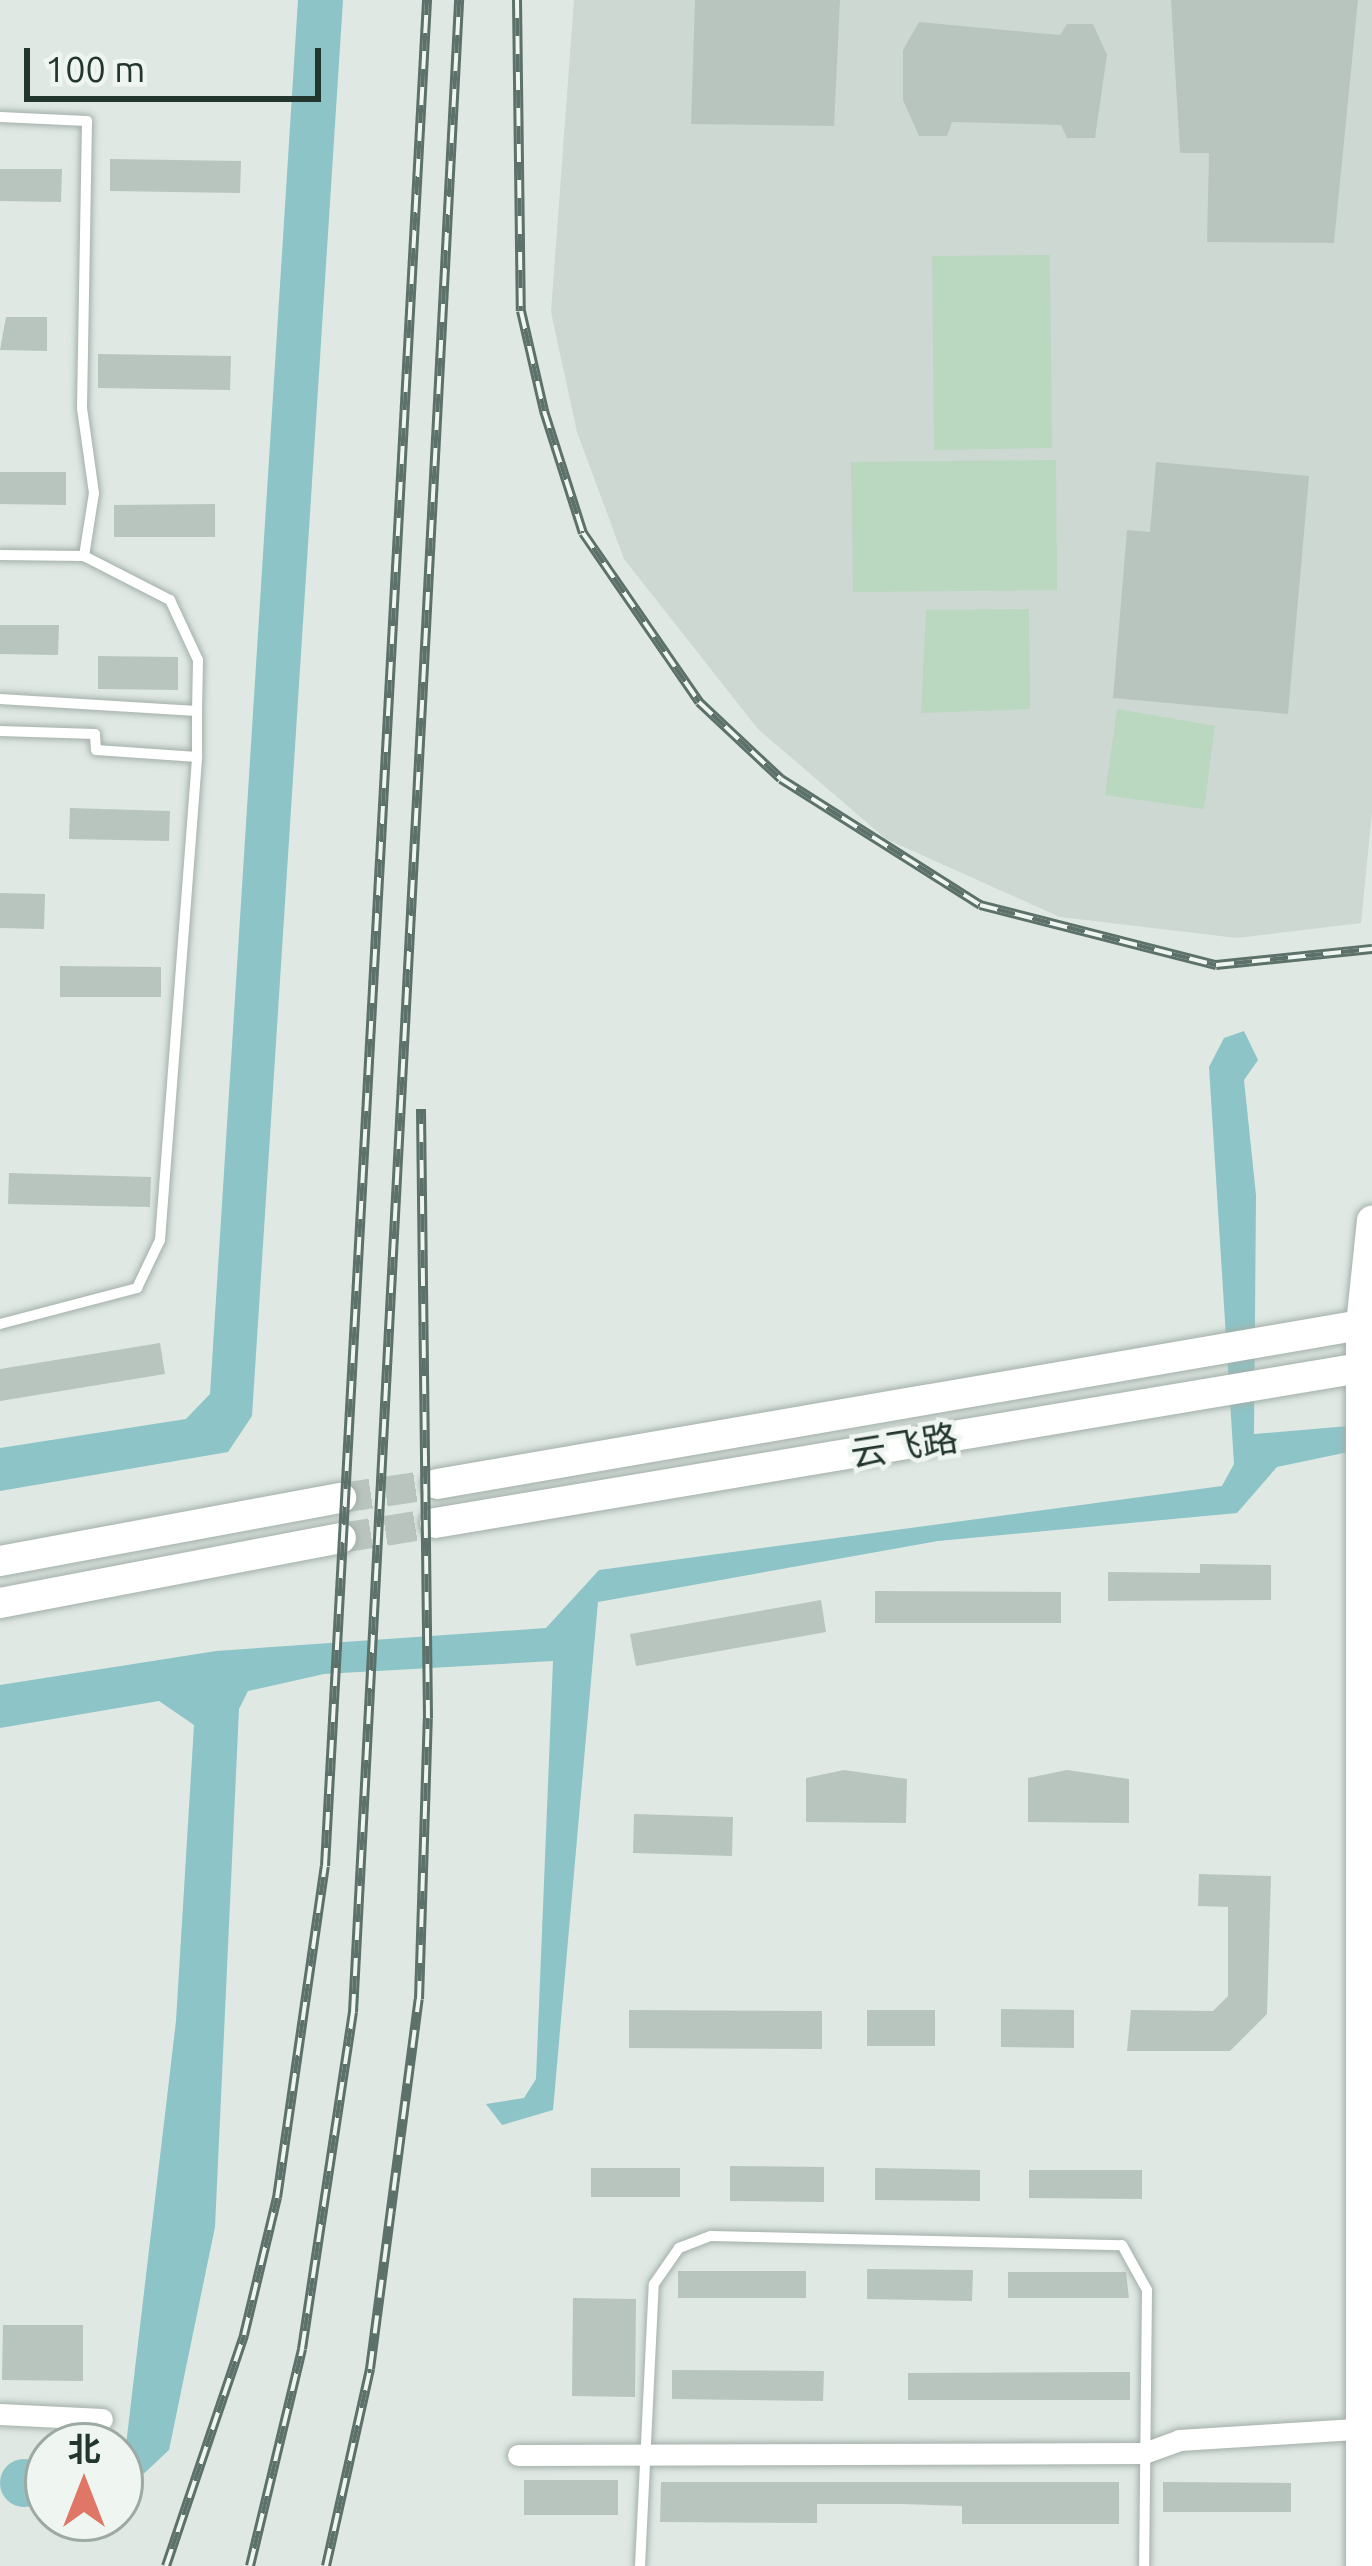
<!DOCTYPE html>
<html>
<head>
<meta charset="utf-8">
<style>
  body { margin:0 }
  #map { position:relative; width:1372px; height:2566px; overflow:hidden; background:#dfe8e3; font-family:Ubuntu,"Noto Sans SC",sans-serif }
  div>[style] { position:absolute }
  .built>* { inset:0; background:#cdd8d2 }
  .green>* { inset:0; background:#bad7bf }
  .water>* { inset:0; background:#8dc4c7 }
  .round { border-radius:50% }
  .building>* { inset:0; background:#b8c5bf }
  .secondary-tunnel>* { height:30px; margin-top:-15px; transform-origin:0; background:repeating-linear-gradient(90deg,#b9c4bf 0 30px,transparent 0 45px) }
  .roads { filter:drop-shadow(0 0 3px #a3afa9) drop-shadow(0 0 3px #a3afa9) }
  .lane>* { height:10px; margin:-5px; padding:0 5px; transform-origin:5px; border-radius:5px; background:#fff }
  .street>* { height:21px; margin:-10.5px; padding:0 10.5px; transform-origin:10.5px; border-radius:10.5px; background:#fff }
  .secondary>* { height:30px; margin:-15px; padding:0 15px; transform-origin:15px; border-radius:15px; background:#fff }
  .rail>* { height:10px; margin-top:-5px; transform-origin:0; background:repeating-linear-gradient(90deg,#eff5f1 0 18px,#5c7169 0 36px); box-sizing:border-box; border-block:3px solid #5c7169 }
  span { translate:-50% -50%; white-space:nowrap; text-align:center; line-height:1.15; -webkit-text-stroke:9px #eff5f1; paint-order:stroke }
  .street-label { font-size:36px; color:#22362e }
  .north { position:absolute; left:24px; top:2422px; width:120px; height:120px; box-sizing:border-box; background:#eff5f1; border:3px solid #9da9a3; border-radius:50%; rotate:0deg; font-size:33px; font-weight:700; line-height:48px; text-align:center; color:#22362e }
  .north::after { content:''; display:block; margin:auto; width:42px; height:54px; background:#df7666; clip-path:polygon(50% 0,100% 100%,50% 72%,0 100%) }
  .scale { position:absolute; left:24px; top:48px; width:297px; height:54px; box-sizing:border-box; border:6px solid #22362e; border-top:0; padding-left:15px; font-size:36px; line-height:42px; white-space:nowrap; color:#22362e; -webkit-text-stroke:9px #eff5f1; paint-order:stroke }
</style>
</head>
<body>
<div id="map">
  <div class="built">
    <i style="clip-path:polygon(574px 0,1372px 0,1372px 812px,1361px 923px,1237px 938px,1060px 917px,886px 839px,758px 729px,624px 559px,577px 432px,551px 312px)"></i>
  </div>
  <div class="green">
    <i style="clip-path:polygon(1050px 255px,1052px 448px,934px 450px,932px 256px)"></i>
    <i style="clip-path:polygon(1056px 460px,1057px 590px,853px 592px,851px 462px)"></i>
    <i style="clip-path:polygon(1029px 609px,1030px 709px,921px 713px,926px 610px)"></i>
    <i style="clip-path:polygon(1117px 709px,1215px 726px,1204px 809px,1105px 795px)"></i>
  </div>
  <div class="water">
    <i style="clip-path:polygon(298px 0,343px 0,252px 1416px,228px 1452px,0 1491px,0 1448px,186px 1419px,210px 1394px)"></i>
    <i style="clip-path:polygon(1244px 1031px,1258px 1060px,1244px 1080px,1256px 1195px,1254px 1434px,1372px 1424px,1372px 1447px,1277px 1467px,1237px 1513px,938px 1541px,598px 1602px,553px 2110px,502px 2125px,486px 2104px,524px 2098px,536px 2079px,553px 1661px,324px 1674px,248px 1691px,239px 1709px,215px 2227px,169px 2450px,120px 2496px,176px 2021px,194px 1725px,159px 1701px,0 1728px,0 1685px,216px 1651px,546px 1628px,599px 1570px,1222px 1486px,1234px 1464px,1209px 1067px,1224px 1038px)"></i>
    <i class="round" style="left:0;top:2459px;width:48px;height:48px"></i>
  </div>
  <div class="building">
    <i style="clip-path:polygon(695px 0,840px 0,834px 126px,691px 124px)"></i>
    <i style="clip-path:polygon(1171px 0,1358px 0,1334px 243px,1207px 242px,1209px 153px,1180px 153px)"></i>
    <i style="clip-path:polygon(919px 22px,1060px 35px,1067px 24px,1093px 24px,1107px 55px,1095px 138px,1067px 138px,1061px 125px,952px 122px,947px 136px,919px 136px,903px 100px,903px 50px)"></i>
    <i style="clip-path:polygon(110px 159px,241px 161px,240px 193px,110px 191px)"></i>
    <i style="clip-path:polygon(0 169px,62px 169px,61px 202px,0 201px)"></i>
    <i style="clip-path:polygon(6px 317px,47px 317px,47px 351px,0 350px)"></i>
    <i style="clip-path:polygon(98px 354px,231px 356px,230px 390px,98px 388px)"></i>
    <i style="clip-path:polygon(1156px 462px,1309px 476px,1288px 714px,1113px 698px,1127px 530px,1150px 532px)"></i>
    <i style="clip-path:polygon(0 472px,66px 472px,66px 505px,0 504px)"></i>
    <i style="clip-path:polygon(215px 504px,215px 537px,114px 537px,114px 505px)"></i>
    <i style="clip-path:polygon(0 625px,59px 625px,58px 655px,0 654px)"></i>
    <i style="clip-path:polygon(98px 656px,178px 657px,178px 690px,98px 689px)"></i>
    <i style="clip-path:polygon(70px 808px,170px 811px,169px 841px,69px 839px)"></i>
    <i style="clip-path:polygon(0 893px,45px 894px,44px 929px,0 928px)"></i>
    <i style="clip-path:polygon(60px 966px,161px 967px,161px 997px,60px 997px)"></i>
    <i style="clip-path:polygon(9px 1173px,151px 1177px,150px 1207px,8px 1204px)"></i>
    <i style="clip-path:polygon(160px 1343px,165px 1374px,0 1401px,0 1369px)"></i>
    <i style="clip-path:polygon(1200px 1564px,1271px 1565px,1271px 1600px,1108px 1601px,1108px 1572px,1200px 1573px)"></i>
    <i style="clip-path:polygon(875px 1591px,1061px 1592px,1061px 1623px,875px 1623px)"></i>
    <i style="clip-path:polygon(821px 1600px,826px 1632px,636px 1666px,630px 1634px)"></i>
    <i style="clip-path:polygon(844px 1770px,907px 1779px,906px 1823px,806px 1822px,806px 1778px)"></i>
    <i style="clip-path:polygon(1067px 1770px,1129px 1779px,1129px 1823px,1028px 1822px,1028px 1778px)"></i>
    <i style="clip-path:polygon(634px 1814px,733px 1817px,732px 1856px,633px 1853px)"></i>
    <i style="clip-path:polygon(1199px 1874px,1271px 1876px,1267px 2014px,1230px 2051px,1127px 2051px,1131px 2010px,1213px 2011px,1228px 1996px,1228px 1907px,1198px 1906px)"></i>
    <i style="clip-path:polygon(1001px 2009px,1074px 2010px,1074px 2048px,1001px 2047px)"></i>
    <i style="clip-path:polygon(629px 2010px,822px 2011px,822px 2049px,629px 2048px)"></i>
    <i style="clip-path:polygon(867px 2010px,935px 2010px,935px 2046px,867px 2046px)"></i>
    <i style="clip-path:polygon(730px 2166px,824px 2167px,824px 2202px,730px 2201px)"></i>
    <i style="clip-path:polygon(591px 2168px,680px 2168px,680px 2197px,591px 2197px)"></i>
    <i style="clip-path:polygon(875px 2168px,980px 2170px,980px 2201px,875px 2200px)"></i>
    <i style="clip-path:polygon(1029px 2170px,1142px 2170px,1142px 2199px,1029px 2198px)"></i>
    <i style="clip-path:polygon(867px 2269px,973px 2270px,972px 2301px,867px 2299px)"></i>
    <i style="clip-path:polygon(678px 2271px,806px 2271px,806px 2298px,678px 2298px)"></i>
    <i style="clip-path:polygon(1008px 2272px,1126px 2272px,1129px 2298px,1008px 2298px)"></i>
    <i style="clip-path:polygon(573px 2298px,636px 2299px,635px 2397px,572px 2396px)"></i>
    <i style="clip-path:polygon(3px 2325px,83px 2325px,83px 2381px,2px 2380px)"></i>
    <i style="clip-path:polygon(672px 2370px,824px 2371px,823px 2401px,672px 2399px)"></i>
    <i style="clip-path:polygon(1130px 2372px,1130px 2400px,908px 2400px,908px 2373px)"></i>
    <i style="clip-path:polygon(524px 2480px,618px 2480px,618px 2515px,524px 2515px)"></i>
    <i style="clip-path:polygon(661px 2482px,1119px 2482px,1119px 2524px,962px 2524px,962px 2506px,902px 2504px,817px 2504px,817px 2523px,660px 2522px)"></i>
    <i style="clip-path:polygon(1163px 2482px,1291px 2483px,1291px 2512px,1163px 2512px)"></i>
  </div>
  <div class="secondary-tunnel">
    <i style="left:341px;top:1498px;width:97px;rotate:-8.3deg"></i>
    <i style="left:341px;top:1538px;width:95px;rotate:-9.1deg"></i>
  </div>
  <div class="roads">
    <div class="lane">
      <i style="left:0;top:117px;width:87px;rotate:2.6deg"></i>
      <i style="left:87px;top:121px;width:287px;rotate:91deg"></i>
      <i style="left:82px;top:408px;width:86px;rotate:82deg"></i>
      <i style="left:94px;top:493px;width:64px;rotate:99deg"></i>
      <i style="left:0;top:555px;width:84px;rotate:0.7deg"></i>
      <i style="left:84px;top:556px;width:97px;rotate:27.1deg"></i>
      <i style="left:170px;top:600px;width:66px;rotate:65deg"></i>
      <i style="left:198px;top:660px;width:51px;rotate:91.1deg"></i>
      <i style="left:0;top:699px;width:197px;rotate:3.5deg"></i>
      <i style="left:197px;top:711px;width:46px;rotate:90deg"></i>
      <i style="left:197px;top:757px;width:101px;rotate:-176deg"></i>
      <i style="left:96px;top:750px;width:16px;rotate:-94deg"></i>
      <i style="left:95px;top:734px;width:95px;rotate:-178.2deg"></i>
      <i style="left:0;top:1324px;width:142px;rotate:-14.7deg"></i>
      <i style="left:137px;top:1288px;width:53px;rotate:-64.4deg"></i>
      <i style="left:160px;top:1240px;width:484px;rotate:-85.6deg"></i>
      <i style="left:640px;top:2566px;width:282px;rotate:-87.2deg"></i>
      <i style="left:654px;top:2284px;width:44px;rotate:-55.2deg"></i>
      <i style="left:679px;top:2248px;width:34px;rotate:-21deg"></i>
      <i style="left:711px;top:2236px;width:411px;rotate:1.3deg"></i>
      <i style="left:1122px;top:2245px;width:51px;rotate:60.9deg"></i>
      <i style="left:1147px;top:2290px;width:276px;rotate:90.6deg"></i>
    </div>
    <div class="street">
      <i style="left:0;top:2414px;width:102px;rotate:2.8deg"></i>
      <i style="left:518px;top:2455px;width:626px;rotate:-0.18deg"></i>
      <i style="left:1144px;top:2453px;width:37px;rotate:-20deg"></i>
      <i style="left:1179px;top:2440px;width:192px;rotate:-3.6deg"></i>
    </div>
    <div class="secondary">
      <i style="left:437px;top:1484px;width:949px;rotate:-9.77deg"></i>
      <i style="left:435px;top:1523px;width:950px;rotate:-9.51deg"></i>
      <i style="left:0;top:1561px;width:347px;rotate:-10.5deg"></i>
      <i style="left:0;top:1603px;width:347px;rotate:-10.8deg"></i>
      <i style="left:1361px;top:2566px;width:1241px;rotate:-90deg"></i>
      <i style="left:1361px;top:1325px;width:105px;rotate:-84deg"></i>
    </div>
  </div>
  <div class="rail">
    <i style="left:517px;top:0;width:311px;rotate:89.3deg"></i>
    <i style="left:521px;top:311px;width:103px;rotate:77deg"></i>
    <i style="left:544px;top:411px;width:128px;rotate:72.3deg"></i>
    <i style="left:583px;top:533px;width:205px;rotate:55.5deg"></i>
    <i style="left:699px;top:702px;width:112px;rotate:43.2deg"></i>
    <i style="left:781px;top:779px;width:236px;rotate:32.3deg"></i>
    <i style="left:980px;top:905px;width:244px;rotate:14.3deg"></i>
    <i style="left:1216px;top:965px;width:157px;rotate:-5.9deg"></i>
    <i style="left:166px;top:2566px;width:244px;rotate:-71.3deg"></i>
    <i style="left:244px;top:2335px;width:141px;rotate:-76.5deg"></i>
    <i style="left:277px;top:2198px;width:335px;rotate:-81.8deg"></i>
    <i style="left:325px;top:1866px;width:1869px;rotate:-86.87deg"></i>
    <i style="left:250px;top:2566px;width:223px;rotate:-76.5deg"></i>
    <i style="left:302px;top:2349px;width:341px;rotate:-81.4deg"></i>
    <i style="left:353px;top:2012px;width:2015px;rotate:-86.98deg"></i>
    <i style="left:326px;top:2566px;width:202px;rotate:-77.4deg"></i>
    <i style="left:370px;top:2369px;width:373px;rotate:-82.5deg"></i>
    <i style="left:419px;top:1999px;width:281px;rotate:-88.2deg"></i>
    <i style="left:428px;top:1718px;width:609px;rotate:-90.66deg"></i>
  </div>
  <div class="street-label">
    <span style="left:904px;top:1445px;rotate:-9deg">云飞路</span>
  </div>
  <div class="north">北</div>
  <div class="scale">100 m</div>
</div>
</body>
</html>
